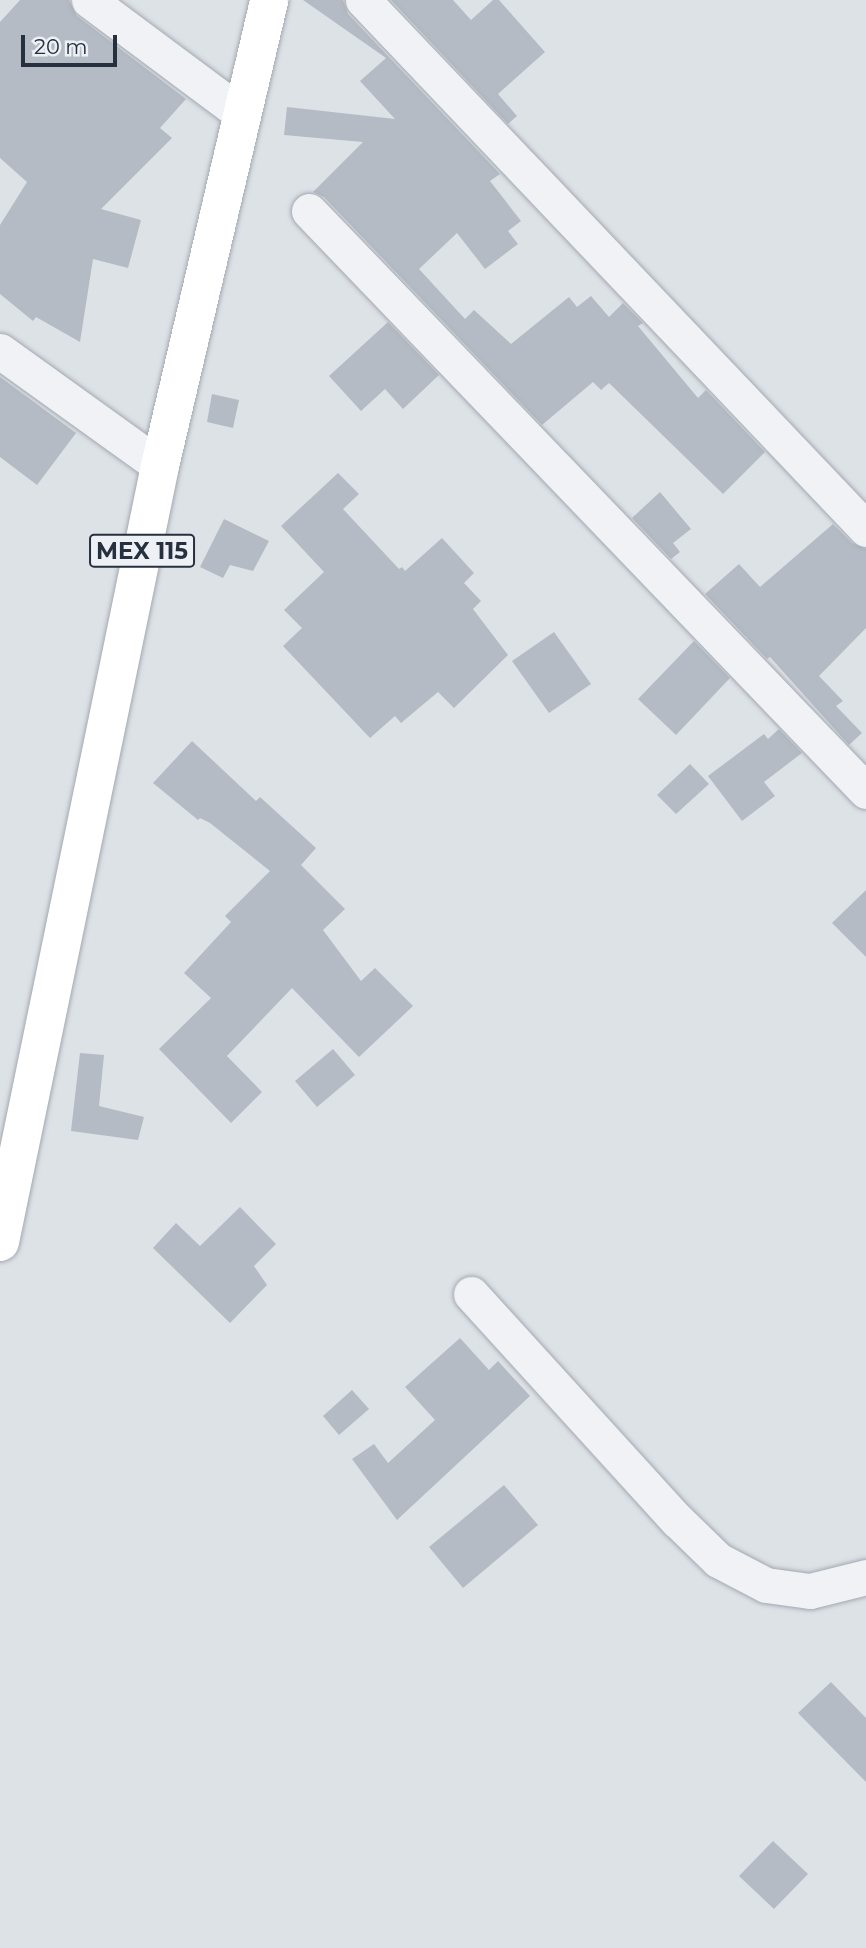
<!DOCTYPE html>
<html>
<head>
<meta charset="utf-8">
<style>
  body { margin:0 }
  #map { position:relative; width:866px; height:1948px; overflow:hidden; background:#dde2e7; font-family:Montserrat,sans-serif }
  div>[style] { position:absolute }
  .building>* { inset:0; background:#b4bbc4 }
  .roads { filter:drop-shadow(0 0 2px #a3a9b1) drop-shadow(0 0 2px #a3a9b1) }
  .minor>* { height:35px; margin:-17.5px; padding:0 17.5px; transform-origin:17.5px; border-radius:17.5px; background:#f0f2f6 }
  .primary>* { height:38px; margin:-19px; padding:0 19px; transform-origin:19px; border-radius:19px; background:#fff }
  span { translate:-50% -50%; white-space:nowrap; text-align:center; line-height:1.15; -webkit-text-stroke:5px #edf0f5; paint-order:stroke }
  .shield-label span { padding:2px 5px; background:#edf0f5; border:2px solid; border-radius:5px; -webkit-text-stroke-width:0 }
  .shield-label { font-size:23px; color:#27303e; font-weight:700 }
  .scale { position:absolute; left:21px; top:35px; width:96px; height:32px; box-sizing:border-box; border:4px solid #27303e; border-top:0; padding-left:9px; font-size:21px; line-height:24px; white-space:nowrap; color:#27303e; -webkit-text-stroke:5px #edf0f5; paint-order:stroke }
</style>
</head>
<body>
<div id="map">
  <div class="building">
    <i style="clip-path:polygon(20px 0,69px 0,77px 16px,186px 99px,160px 128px,172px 138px,101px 209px,141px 220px,128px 268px,93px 259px,80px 342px,36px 317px,33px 321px,0 294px,0 225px,27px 182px,0 158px,0 22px)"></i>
    <i style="clip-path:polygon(303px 0,343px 0,348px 14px,500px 174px,490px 181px,521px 221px,508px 231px,518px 244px,485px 269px,457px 233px,419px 269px,465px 319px,474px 310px,511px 344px,569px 297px,577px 307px,591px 296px,609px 317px,623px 303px,643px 323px,638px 326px,698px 398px,706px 390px,765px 452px,723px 494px,609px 383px,601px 390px,593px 382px,542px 425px,324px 197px,313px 192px,363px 142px,284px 135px,287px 107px,395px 119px,360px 81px,386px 58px)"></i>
    <i style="clip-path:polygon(391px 0,453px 0,471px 20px,493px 0,499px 0,545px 52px,498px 94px,517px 116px,508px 124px)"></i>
    <i style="clip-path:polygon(388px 322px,439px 375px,403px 409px,385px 389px,361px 411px,329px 376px)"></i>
    <i style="clip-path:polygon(0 377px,76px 433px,37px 485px,0 457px)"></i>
    <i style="clip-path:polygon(212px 394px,239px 400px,233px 428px,207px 422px)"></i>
    <i style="clip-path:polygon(338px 473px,359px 494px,343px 509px,399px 569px,402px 567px,405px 571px,442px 538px,474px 573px,464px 583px,481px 601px,473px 609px,508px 655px,454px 708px,438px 692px,401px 723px,395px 716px,370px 738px,283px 646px,302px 628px,284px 610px,324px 572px,281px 526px)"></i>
    <i style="clip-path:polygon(660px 492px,691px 529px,673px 543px,680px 552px,671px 559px,632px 518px)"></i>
    <i style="clip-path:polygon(224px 519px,269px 541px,253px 571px,230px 565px,223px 578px,200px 567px)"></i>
    <i style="clip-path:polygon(833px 524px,852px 543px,866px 549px,866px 628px,819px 676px,843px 701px,836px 706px,862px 733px,849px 745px,770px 657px,767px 659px,705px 594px,739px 564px,760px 587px)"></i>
    <i style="clip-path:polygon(554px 632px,591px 684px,549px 713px,512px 661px)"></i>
    <i style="clip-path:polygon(694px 641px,730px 678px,676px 735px,638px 699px)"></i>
    <i style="clip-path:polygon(779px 729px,802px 753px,764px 782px,775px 796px,742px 821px,708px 776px,764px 734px,768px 739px)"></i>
    <i style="clip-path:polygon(192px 741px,256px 801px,260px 797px,316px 848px,301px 865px,345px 909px,323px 930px,361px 981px,375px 968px,413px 1006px,359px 1057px,292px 988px,227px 1056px,262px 1092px,231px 1123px,159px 1049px,211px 998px,184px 973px,231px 922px,225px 916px,270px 871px,210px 823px,200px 818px,198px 820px,153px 783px)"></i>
    <i style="clip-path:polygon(690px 764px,709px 784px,676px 814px,657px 795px)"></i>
    <i style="clip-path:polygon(866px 890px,866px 957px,832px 923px)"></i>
    <i style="clip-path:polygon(333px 1049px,355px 1075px,317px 1107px,295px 1081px)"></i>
    <i style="clip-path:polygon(80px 1053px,104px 1055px,99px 1106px,144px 1117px,138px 1140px,71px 1131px)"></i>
    <i style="clip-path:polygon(240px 1207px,276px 1244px,254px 1266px,267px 1285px,230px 1323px,153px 1248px,176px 1223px,200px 1246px)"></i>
    <i style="clip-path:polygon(460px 1338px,489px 1370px,498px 1361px,530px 1396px,397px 1520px,352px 1459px,374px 1444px,388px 1463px,435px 1420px,405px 1387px)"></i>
    <i style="clip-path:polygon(352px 1390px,369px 1409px,339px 1435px,323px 1416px)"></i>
    <i style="clip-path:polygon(504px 1485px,538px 1525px,463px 1588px,429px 1547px)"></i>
    <i style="clip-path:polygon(831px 1682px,866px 1718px,866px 1782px,798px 1713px)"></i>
    <i style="clip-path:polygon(773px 1841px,808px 1874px,774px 1909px,739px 1876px)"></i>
  </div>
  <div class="roads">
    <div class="minor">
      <i style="left:89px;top:0;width:191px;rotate:36.7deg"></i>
      <i style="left:363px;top:0;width:730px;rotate:46.44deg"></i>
      <i style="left:309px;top:211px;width:804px;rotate:46.16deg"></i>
      <i style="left:0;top:351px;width:197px;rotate:35.7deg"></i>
      <i style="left:471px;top:1294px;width:306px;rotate:47.7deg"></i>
      <i style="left:677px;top:1520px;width:57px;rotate:44.3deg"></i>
      <i style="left:718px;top:1560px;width:54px;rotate:27.5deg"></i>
      <i style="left:766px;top:1585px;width:44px;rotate:7.8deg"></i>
      <i style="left:810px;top:1591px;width:58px;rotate:-14deg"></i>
    </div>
    <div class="primary">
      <i style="left:0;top:1242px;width:792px;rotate:-78.35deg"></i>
      <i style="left:160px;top:466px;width:479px;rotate:-76.8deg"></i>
    </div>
  </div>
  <div class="shield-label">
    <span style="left:142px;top:551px">MEX 115</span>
  </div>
  <div class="scale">20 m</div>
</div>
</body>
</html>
